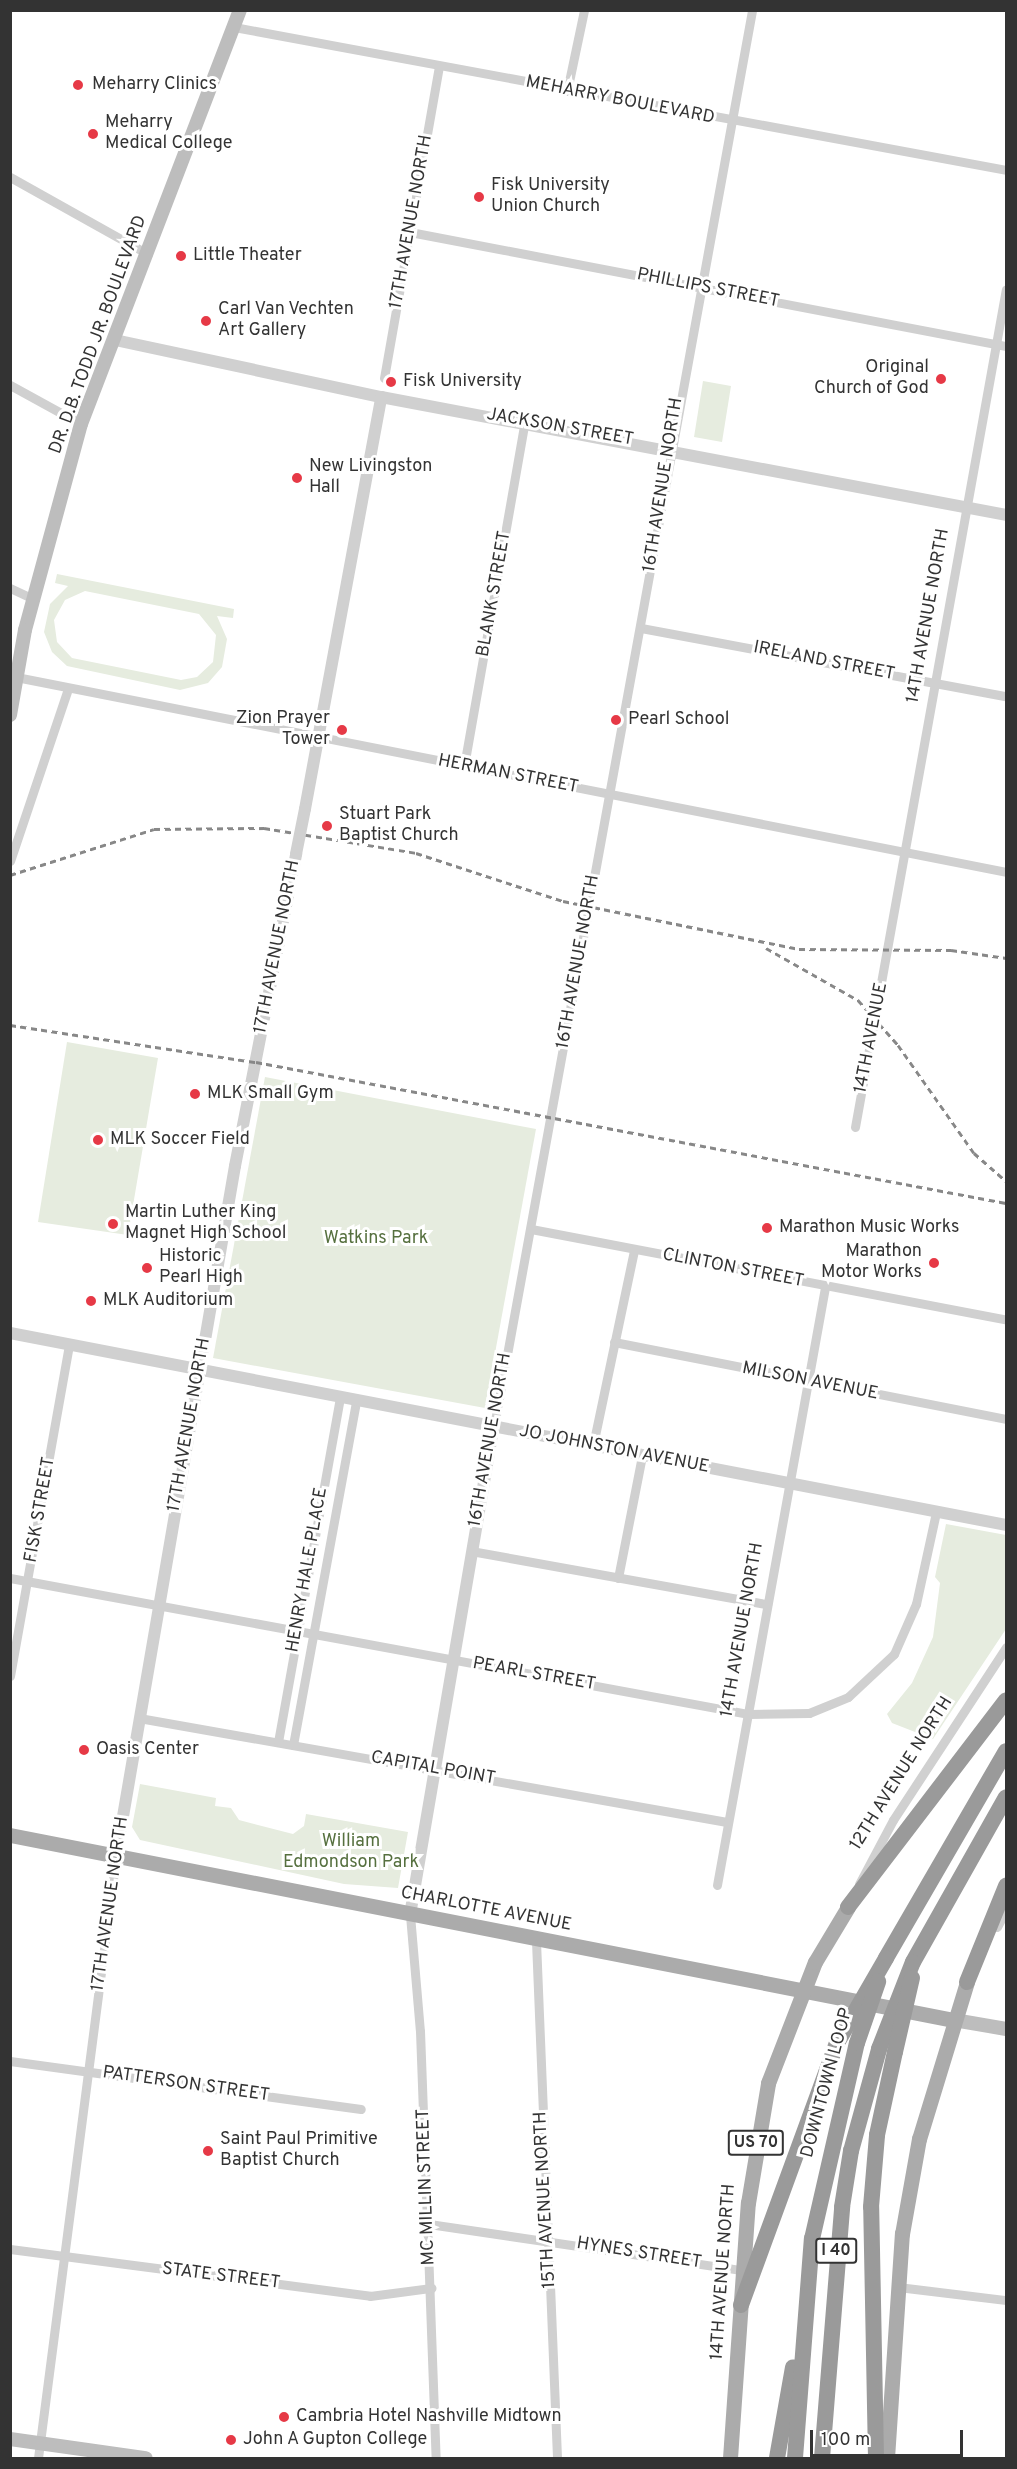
<!DOCTYPE html>
<html>
<head>
<meta charset="utf-8">
<style>
  body { margin:0 }
  #map { position:relative; width:1017px; height:2469px; overflow:hidden; background:#fff; font-family:Overpass,sans-serif }
  div>[style] { position:absolute }
  .green>* { inset:0; background:#e6ecdf }
  .minor>* { height:9px; margin:-4.5px; padding:0 4.5px; transform-origin:4.5px; border-radius:4.5px; background:#d0d0d0 }
  .tertiary>* { height:12px; margin:-6px; padding:0 6px; transform-origin:6px; border-radius:6px; background:#d0d0d0 }
  .secondary>* { height:14px; margin:-7px; padding:0 7px; transform-origin:7px; border-radius:7px; background:#bdbdbd }
  .primary>* { height:15px; margin:-7.5px; padding:0 7.5px; transform-origin:7.5px; border-radius:7.5px; background:#ababab }
  .motorway>* { height:16px; margin:-8px; padding:0 8px; transform-origin:8px; border-radius:8px; background:#9a9a9a }
  .rail>* { height:3px; margin-top:-1.5px; transform-origin:0; background:repeating-linear-gradient(90deg,#888 0 6px,transparent 0 10.5px) }
  .tertiary-bridge>* { height:12px; margin:-6px; padding:0 6px; transform-origin:6px; border-radius:6px; background:#d0d0d0 }
  .secondary-bridge>* { height:14px; margin:-7px; padding:0 7px; transform-origin:7px; border-radius:7px; background:#bdbdbd }
  .motorway-bridge>* { height:16px; margin:-8px; padding:0 8px; transform-origin:8px; border-radius:8px; background:#9a9a9a }
  .dots>* { width:16px; height:16px; translate:-50% -50%; box-sizing:border-box; border:3px solid #fff; border-radius:50% }
  span { translate:-50% -50%; white-space:nowrap; text-align:center; line-height:1.15; -webkit-text-stroke:6px #fff; paint-order:stroke }
  .shield-label span { padding:2px 4px; background:#fff; border:2px solid; border-radius:4px; -webkit-text-stroke-width:0 }
  .shield-label { font-size:16px; color:#333; font-weight:700 }
  .poi-label { font-size:18px; color:#333 }
  .left { translate:0 -50%; text-align:left }
  .right { translate:-100% -50%; text-align:right }
  .street-label { font-size:18px; color:#333 }
  .park-label { font-size:18px; color:#56703f }
  .frame { position:absolute; inset:0; border:12px solid #333; pointer-events:none }
  .scale { position:absolute; left:810px; top:2430px; width:153px; height:27px; box-sizing:border-box; border:3px solid #333; border-top:0; padding-left:8px; font-size:18px; line-height:21px; white-space:nowrap; color:#333; -webkit-text-stroke:4px #fff; paint-order:stroke }
</style>
</head>
<body>
<div id="map">
  <div class="green">
    <i style="clip-path:polygon(703px 381px,731px 386px,722px 442px,694px 437px)"></i>
    <i style="clip-path:polygon(evenodd,57px 574px,234px 609px,233px 618px,217px 616px,227px 639px,222px 667px,208px 683px,180px 690px,67px 666px,52px 652px,44px 632px,50px 604px,68px 586px,55px 583px,57px 574px,85px 591px,199px 614px,216px 635px,213px 662px,197px 677px,181px 680px,72px 658px,57px 642px,54px 620px,65px 600px,85px 591px)"></i>
    <i style="clip-path:polygon(67px 1042px,158px 1058px,128px 1235px,38px 1222px)"></i>
    <i style="clip-path:polygon(265px 1077px,536px 1129px,485px 1408px,213px 1358px)"></i>
    <i style="clip-path:polygon(946px 1524px,1006px 1535px,1006px 1629px,933px 1739px,892px 1723px,887px 1714px,912px 1683px,933px 1637px,940px 1583px,935px 1577px)"></i>
    <i style="clip-path:polygon(140px 1784px,216px 1798px,215px 1806px,231px 1808px,239px 1820px,293px 1834px,304px 1826px,306px 1814px,408px 1832px,398px 1888px,344px 1884px,140px 1840px,132px 1827px)"></i>
  </div>
  <div class="minor">
    <i style="left:234px;top:27px;width:785px;rotate:10.49deg"></i>
    <i style="left:567px;top:91px;width:83px;rotate:-78.1deg"></i>
    <i style="left:10px;top:177px;width:158px;rotate:29.2deg"></i>
    <i style="left:410px;top:232px;width:607px;rotate:10.83deg"></i>
    <i style="left:384px;top:378px;width:317px;rotate:-80deg"></i>
    <i style="left:10px;top:385px;width:81px;rotate:28.8deg"></i>
    <i style="left:10px;top:588px;width:23px;rotate:25deg"></i>
    <i style="left:641px;top:628px;width:371px;rotate:10.6deg"></i>
    <i style="left:11px;top:676px;width:1014px;rotate:11.14deg"></i>
    <i style="left:464px;top:766px;width:350px;rotate:-80deg"></i>
    <i style="left:10px;top:861px;width:182px;rotate:-71.4deg"></i>
    <i style="left:855px;top:1127px;width:851px;rotate:-79.79deg"></i>
    <i style="left:531px;top:1229px;width:484px;rotate:10.8deg"></i>
    <i style="left:614px;top:1342px;width:399px;rotate:11.1deg"></i>
    <i style="left:494px;top:1426px;width:1439px;rotate:-79.67deg"></i>
    <i style="left:593px;top:1445px;width:199px;rotate:-78.1deg"></i>
    <i style="left:471px;top:1551px;width:301px;rotate:10.2deg"></i>
    <i style="left:10px;top:1578px;width:750px;rotate:10.44deg"></i>
    <i style="left:748px;top:1714px;width:61px;rotate:-0.9deg"></i>
    <i style="left:809px;top:1713px;width:42px;rotate:-22.3deg"></i>
    <i style="left:848px;top:1697px;width:63px;rotate:-43.1deg"></i>
    <i style="left:894px;top:1654px;width:55px;rotate:-66.3deg"></i>
    <i style="left:916px;top:1604px;width:94px;rotate:-77.7deg"></i>
    <i style="left:618px;top:1578px;width:124px;rotate:-78.9deg"></i>
    <i style="left:10px;top:1676px;width:337px;rotate:-79.9deg"></i>
    <i style="left:139px;top:1718px;width:597px;rotate:10.03deg"></i>
    <i style="left:278px;top:1742px;width:351px;rotate:-79.8deg"></i>
    <i style="left:293px;top:1745px;width:350px;rotate:-79.6deg"></i>
    <i style="left:859px;top:1884px;width:72px;rotate:-62deg"></i>
    <i style="left:893px;top:1820px;width:207px;rotate:-56.8deg"></i>
    <i style="left:717px;top:1885px;width:608px;rotate:-79.76deg"></i>
    <i style="left:410px;top:1915px;width:116px;rotate:85.1deg"></i>
    <i style="left:420px;top:2031px;width:427px;rotate:87.9deg"></i>
    <i style="left:997px;top:1927px;width:19px;rotate:-62deg"></i>
    <i style="left:536px;top:1941px;width:517px;rotate:87.67deg"></i>
    <i style="left:10px;top:2061px;width:354px;rotate:7.8deg"></i>
    <i style="left:429px;top:2224px;width:316px;rotate:8.4deg"></i>
    <i style="left:10px;top:2249px;width:363px;rotate:7.4deg"></i>
    <i style="left:370px;top:2296px;width:62px;rotate:-7.5deg"></i>
    <i style="left:898px;top:2287px;width:109px;rotate:6.9deg"></i>
    <i style="left:38px;top:2458px;width:606px;rotate:-82.61deg"></i>
  </div>
  <div class="tertiary">
    <i style="left:115px;top:340px;width:272px;rotate:12.1deg"></i>
    <i style="left:381px;top:397px;width:636px;rotate:10.69deg"></i>
    <i style="left:305px;top:809px;width:419px;rotate:-79.5deg"></i>
    <i style="left:10px;top:1333px;width:1014px;rotate:10.91deg"></i>
    <i style="left:116px;top:1857px;width:701px;rotate:-80.23deg"></i>
    <i style="left:235px;top:1166px;width:318px;rotate:-78.9deg"></i>
    <i style="left:410px;top:1915px;width:496px;rotate:-80.3deg"></i>
  </div>
  <div class="secondary">
    <i style="left:25px;top:630px;width:213px;rotate:-74.8deg"></i>
    <i style="left:81px;top:424px;width:443px;rotate:-69deg"></i>
    <i style="left:954px;top:2020px;width:53px;rotate:9.8deg"></i>
    <i style="left:10px;top:2439px;width:137px;rotate:8deg"></i>
  </div>
  <div class="primary">
    <i style="left:10px;top:1835px;width:962px;rotate:11.09deg"></i>
    <i style="left:730px;top:2458px;width:256px;rotate:-86deg"></i>
    <i style="left:748px;top:2203px;width:122px;rotate:-80.5deg"></i>
    <i style="left:768px;top:2083px;width:130px;rotate:-68.8deg"></i>
    <i style="left:815px;top:1962px;width:64px;rotate:-59deg"></i>
    <i style="left:887px;top:2458px;width:225px;rotate:-86.2deg"></i>
    <i style="left:902px;top:2234px;width:97px;rotate:-79.9deg"></i>
    <i style="left:919px;top:2139px;width:164px;rotate:-73deg"></i>
  </div>
  <div class="motorway">
    <i style="left:848px;top:1907px;width:260px;rotate:-52.6deg"></i>
    <i style="left:886px;top:1958px;width:239px;rotate:-59.9deg"></i>
    <i style="left:913px;top:1962px;width:189px;rotate:-60.6deg"></i>
    <i style="left:967px;top:1982px;width:104px;rotate:-67.9deg"></i>
    <i style="left:741px;top:2305px;width:279px;rotate:-69.9deg"></i>
    <i style="left:777px;top:2458px;width:92px;rotate:-80deg"></i>
    <i style="left:795px;top:2458px;width:220px;rotate:-85.6deg"></i>
    <i style="left:812px;top:2239px;width:201px;rotate:-77.1deg"></i>
    <i style="left:822px;top:2458px;width:252px;rotate:-85.4deg"></i>
    <i style="left:842px;top:2207px;width:57px;rotate:-80.9deg"></i>
    <i style="left:851px;top:2151px;width:106px;rotate:-74.6deg"></i>
    <i style="left:876px;top:2458px;width:251px;rotate:-91.1deg"></i>
    <i style="left:871px;top:2207px;width:72px;rotate:-85.2deg"></i>
    <i style="left:877px;top:2135px;width:85px;rotate:-77.8deg"></i>
  </div>
  <div class="rail">
    <i style="left:10px;top:875px;width:151px;rotate:-17.7deg"></i>
    <i style="left:154px;top:829px;width:110px;rotate:-0.5deg"></i>
    <i style="left:264px;top:828px;width:154px;rotate:9.3deg"></i>
    <i style="left:416px;top:853px;width:155px;rotate:18.1deg"></i>
    <i style="left:563px;top:901px;width:241px;rotate:11.5deg"></i>
    <i style="left:799px;top:949px;width:152px;rotate:0.4deg"></i>
    <i style="left:951px;top:950px;width:56px;rotate:8.3deg"></i>
    <i style="left:766px;top:948px;width:106px;rotate:29.5deg"></i>
    <i style="left:858px;top:1000px;width:60px;rotate:48.4deg"></i>
    <i style="left:898px;top:1045px;width:132px;rotate:54.9deg"></i>
    <i style="left:974px;top:1153px;width:43px;rotate:41.2deg"></i>
    <i style="left:10px;top:1025px;width:249px;rotate:8.6deg"></i>
    <i style="left:256px;top:1062px;width:763px;rotate:10.65deg"></i>
  </div>
  <div class="tertiary-bridge">
    <i style="left:296px;top:854px;width:46px;rotate:-78.7deg"></i>
  </div>
  <div class="secondary-bridge">
    <i style="left:10px;top:715px;width:86px;rotate:-80deg"></i>
  </div>
  <div class="motorway-bridge">
    <i style="left:837px;top:2043px;width:98px;rotate:-60deg"></i>
    <i style="left:857px;top:2043px;width:65px;rotate:-71deg"></i>
    <i style="left:879px;top:2049px;width:93px;rotate:-68.7deg"></i>
    <i style="left:895px;top:2052px;width:76px;rotate:-77.1deg"></i>
  </div>
  <div class="dots">
    <i style="left:78px;top:85px;background:#e63946"></i>
    <i style="left:93px;top:134px;background:#e63946"></i>
    <i style="left:479px;top:197px;background:#e63946"></i>
    <i style="left:181px;top:256px;background:#e63946"></i>
    <i style="left:206px;top:321px;background:#e63946"></i>
    <i style="left:941px;top:379px;background:#e63946"></i>
    <i style="left:391px;top:382px;background:#e63946"></i>
    <i style="left:297px;top:478px;background:#e63946"></i>
    <i style="left:616px;top:720px;background:#e63946"></i>
    <i style="left:342px;top:730px;background:#e63946"></i>
    <i style="left:327px;top:826px;background:#e63946"></i>
    <i style="left:195px;top:1094px;background:#e63946"></i>
    <i style="left:98px;top:1140px;background:#e63946"></i>
    <i style="left:113px;top:1224px;background:#e63946"></i>
    <i style="left:767px;top:1228px;background:#e63946"></i>
    <i style="left:934px;top:1263px;background:#e63946"></i>
    <i style="left:147px;top:1268px;background:#e63946"></i>
    <i style="left:91px;top:1301px;background:#e63946"></i>
    <i style="left:84px;top:1750px;background:#e63946"></i>
    <i style="left:208px;top:2151px;background:#e63946"></i>
    <i style="left:284px;top:2417px;background:#e63946"></i>
    <i style="left:231px;top:2440px;background:#e63946"></i>
  </div>
  <div class="shield-label">
    <span style="left:756px;top:2143px">US 70</span>
    <span style="left:836px;top:2251px">I 40</span>
  </div>
  <div class="poi-label">
    <span class="left" style="left:92px;top:85px">Meharry Clinics</span>
    <span class="left" style="left:105px;top:134px">Meharry<br>Medical College</span>
    <span class="left" style="left:491px;top:197px">Fisk University<br>Union Church</span>
    <span class="left" style="left:193px;top:256px">Little Theater</span>
    <span class="left" style="left:218px;top:321px">Carl Van Vechten<br>Art Gallery</span>
    <span class="right" style="left:929px;top:379px">Original<br>Church of God</span>
    <span class="left" style="left:403px;top:382px">Fisk University</span>
    <span class="left" style="left:309px;top:478px">New Livingston<br>Hall</span>
    <span class="right" style="left:330px;top:730px">Zion Prayer<br>Tower</span>
    <span class="left" style="left:628px;top:720px">Pearl School</span>
    <span class="left" style="left:339px;top:826px">Stuart Park<br>Baptist Church</span>
    <span class="left" style="left:207px;top:1094px">MLK Small Gym</span>
    <span class="left" style="left:110px;top:1140px">MLK Soccer Field</span>
    <span class="left" style="left:125px;top:1224px">Martin Luther King<br>Magnet High School</span>
    <span class="left" style="left:779px;top:1228px">Marathon Music Works</span>
    <span class="right" style="left:922px;top:1263px">Marathon<br>Motor Works</span>
    <span class="left" style="left:159px;top:1268px">Historic<br>Pearl High</span>
    <span class="left" style="left:103px;top:1301px">MLK Auditorium</span>
    <span class="left" style="left:96px;top:1750px">Oasis Center</span>
    <span class="left" style="left:220px;top:2151px">Saint Paul Primitive<br>Baptist Church</span>
    <span class="left" style="left:296px;top:2417px">Cambria Hotel Nashville Midtown</span>
    <span class="left" style="left:243px;top:2440px">John A Gupton College</span>
  </div>
  <div class="street-label">
    <span style="left:620px;top:101px;rotate:11deg">MEHARRY BOULEVARD</span>
    <span style="left:412px;top:222px;rotate:-80deg">17TH AVENUE NORTH</span>
    <span style="left:708px;top:289px;rotate:11deg">PHILLIPS STREET</span>
    <span style="left:99px;top:335px;rotate:-70deg">DR. D.B. TODD JR. BOULEVARD</span>
    <span style="left:560px;top:428px;rotate:10deg">JACKSON STREET</span>
    <span style="left:664px;top:485px;rotate:-81deg">16TH AVENUE NORTH</span>
    <span style="left:495px;top:594px;rotate:-80deg">BLANK STREET</span>
    <span style="left:929px;top:616px;rotate:-80deg">14TH AVENUE NORTH</span>
    <span style="left:824px;top:662px;rotate:11deg">IRELAND STREET</span>
    <span style="left:508px;top:775px;rotate:11deg">HERMAN STREET</span>
    <span style="left:278px;top:947px;rotate:-79deg">17TH AVENUE NORTH</span>
    <span style="left:579px;top:962px;rotate:-80deg">16TH AVENUE NORTH</span>
    <span style="left:872px;top:1038px;rotate:-79deg">14TH AVENUE</span>
    <span style="left:733px;top:1269px;rotate:11deg">CLINTON STREET</span>
    <span style="left:810px;top:1382px;rotate:11deg">MILSON AVENUE</span>
    <span style="left:190px;top:1425px;rotate:-80deg">17TH AVENUE NORTH</span>
    <span style="left:491px;top:1440px;rotate:-80deg">16TH AVENUE NORTH</span>
    <span style="left:614px;top:1450px;rotate:11deg">JO JOHNSTON AVENUE</span>
    <span style="left:41px;top:1510px;rotate:-80deg">FISK STREET</span>
    <span style="left:308px;top:1570px;rotate:-80deg">HENRY HALE PLACE</span>
    <span style="left:743px;top:1630px;rotate:-80deg">14TH AVENUE NORTH</span>
    <span style="left:534px;top:1675px;rotate:10deg">PEARL STREET</span>
    <span style="left:433px;top:1769px;rotate:10deg">CAPITAL POINT</span>
    <span style="left:902px;top:1774px;rotate:-58deg">12TH AVENUE NORTH</span>
    <span style="left:111px;top:1904px;rotate:-82deg">17TH AVENUE NORTH</span>
    <span style="left:486px;top:1910px;rotate:11deg">CHARLOTTE AVENUE</span>
    <span style="left:828px;top:2083px;rotate:-75deg">DOWNTOWN LOOP</span>
    <span style="left:186px;top:2085px;rotate:8deg">PATTERSON STREET</span>
    <span style="left:427px;top:2187px;rotate:-92deg">MC MILLIN STREET</span>
    <span style="left:546px;top:2200px;rotate:-93deg">15TH AVENUE NORTH</span>
    <span style="left:639px;top:2254px;rotate:9deg">HYNES STREET</span>
    <span style="left:724px;top:2272px;rotate:-86deg">14TH AVENUE NORTH</span>
    <span style="left:221px;top:2277px;rotate:7deg">STATE STREET</span>
  </div>
  <div class="park-label">
    <span style="left:376px;top:1239px">Watkins Park</span>
    <span style="left:351px;top:1853px">William<br>Edmondson Park</span>
  </div>
  <div class="frame"></div>
  <div class="scale">100 m</div>
</div>
</body>
</html>
